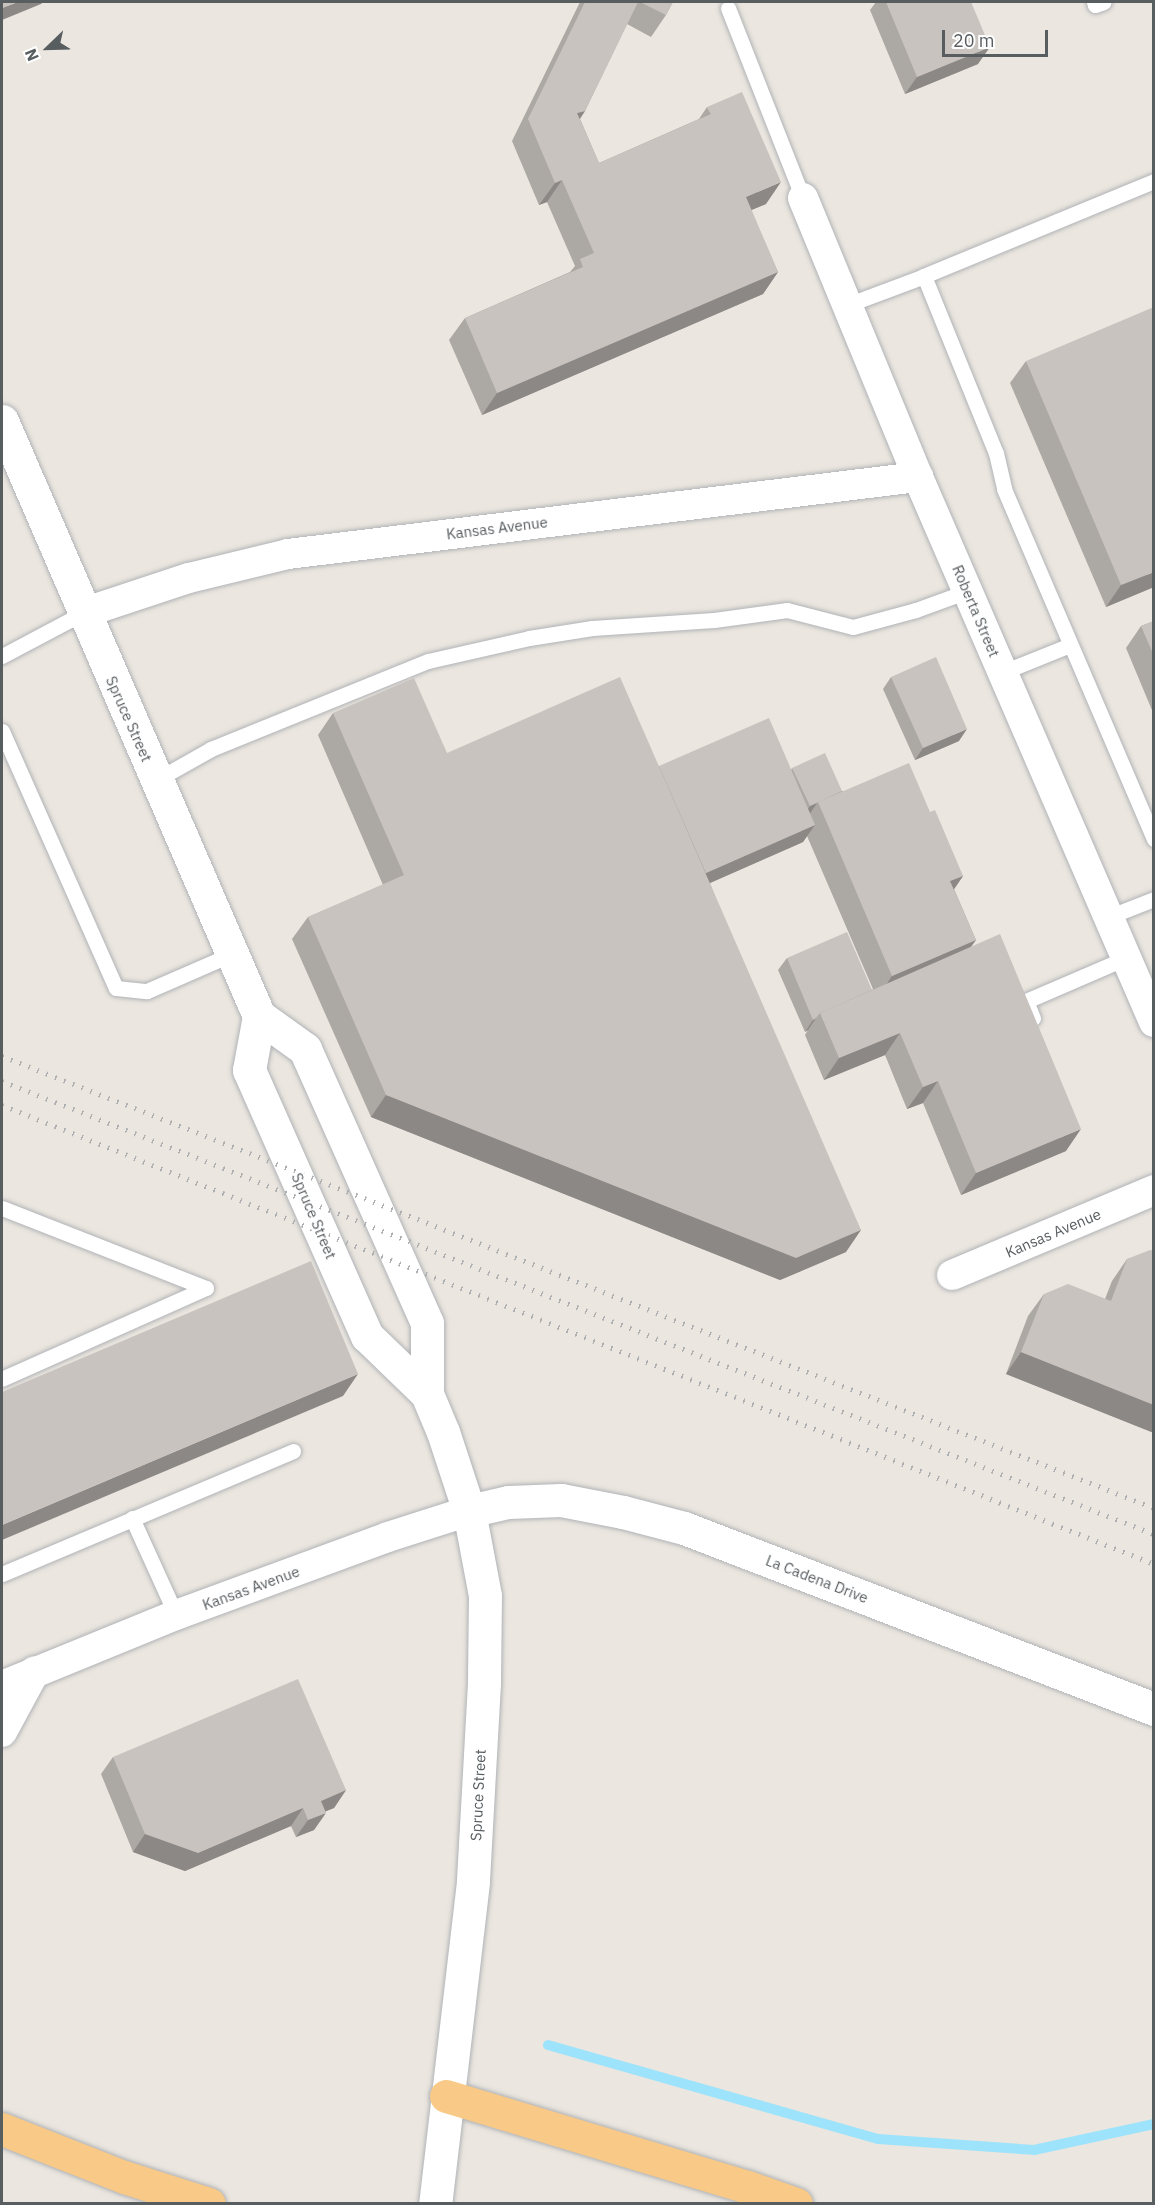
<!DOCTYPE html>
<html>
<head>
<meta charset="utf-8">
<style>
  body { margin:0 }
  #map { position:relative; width:1155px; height:2205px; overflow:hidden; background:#ebe6df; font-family:"IBM Plex Sans",sans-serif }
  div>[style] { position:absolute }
  .stream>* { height:10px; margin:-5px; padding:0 5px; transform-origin:5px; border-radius:5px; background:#9ee3fc }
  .roads { filter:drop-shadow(0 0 2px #b0b3b7) drop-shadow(0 0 2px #b0b3b7) }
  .lane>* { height:15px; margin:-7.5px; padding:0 7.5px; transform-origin:7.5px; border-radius:7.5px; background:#fff }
  .street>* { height:30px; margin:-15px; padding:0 15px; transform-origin:15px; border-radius:15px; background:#fff }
  .secondary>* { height:33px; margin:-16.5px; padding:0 16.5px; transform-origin:16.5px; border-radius:16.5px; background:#fff }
  .highway>* { height:33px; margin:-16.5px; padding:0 16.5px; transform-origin:16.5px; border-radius:16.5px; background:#f9c987 }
  .rail>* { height:4.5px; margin-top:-2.25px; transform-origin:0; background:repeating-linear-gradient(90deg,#aeafb0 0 1.5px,transparent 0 9.5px) }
  .wall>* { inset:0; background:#aca8a3 }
  .shaded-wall>* { inset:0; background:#8c8885 }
  .building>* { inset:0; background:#c8c3be }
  span { translate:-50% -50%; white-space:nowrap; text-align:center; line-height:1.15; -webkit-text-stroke:6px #fff; paint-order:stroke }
  .street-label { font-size:15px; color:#585d60 }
  .frame { position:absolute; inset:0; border:3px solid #585d60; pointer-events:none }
  .north { position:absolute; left:18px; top:18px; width:60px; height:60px; -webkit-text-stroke:4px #fff; paint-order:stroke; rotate:247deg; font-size:16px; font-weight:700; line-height:24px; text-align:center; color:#585d60 }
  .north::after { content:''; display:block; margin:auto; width:21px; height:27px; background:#585d60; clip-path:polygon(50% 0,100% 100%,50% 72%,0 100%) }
  .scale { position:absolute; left:942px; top:30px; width:106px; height:27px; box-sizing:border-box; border:3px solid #585d60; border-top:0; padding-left:8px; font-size:18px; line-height:21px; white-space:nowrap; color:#585d60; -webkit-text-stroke:4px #fff; paint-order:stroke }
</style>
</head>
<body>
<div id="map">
  <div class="stream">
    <i style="left:548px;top:2045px;width:343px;rotate:15.9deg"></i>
    <i style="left:878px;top:2139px;width:156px;rotate:4deg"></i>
    <i style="left:1034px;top:2150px;width:123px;rotate:-12.2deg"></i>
  </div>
  <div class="roads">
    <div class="lane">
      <i style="left:1094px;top:2px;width:3px;rotate:72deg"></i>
      <i style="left:1095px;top:5px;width:9px;rotate:-18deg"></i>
      <i style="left:728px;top:8px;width:204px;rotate:68.5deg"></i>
      <i style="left:1154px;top:181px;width:249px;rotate:157.6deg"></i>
      <i style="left:924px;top:276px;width:191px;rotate:67.9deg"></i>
      <i style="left:996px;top:453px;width:37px;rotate:77deg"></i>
      <i style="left:1004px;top:489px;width:381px;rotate:66.8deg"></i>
      <i style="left:847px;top:305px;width:82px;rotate:-20.6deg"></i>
      <i style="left:2px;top:656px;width:92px;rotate:-28deg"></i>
      <i style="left:1003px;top:672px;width:72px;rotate:-21.9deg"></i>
      <i style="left:2px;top:731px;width:281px;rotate:66.1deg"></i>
      <i style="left:116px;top:988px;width:31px;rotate:6deg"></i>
      <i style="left:147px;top:991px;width:93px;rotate:-23.5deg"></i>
      <i style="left:156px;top:780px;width:63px;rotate:-29.4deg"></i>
      <i style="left:211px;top:749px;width:234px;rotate:-22.1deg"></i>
      <i style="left:428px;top:661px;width:104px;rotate:-12.8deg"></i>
      <i style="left:529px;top:638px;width:64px;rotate:-9deg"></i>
      <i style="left:592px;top:628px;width:122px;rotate:-3.8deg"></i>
      <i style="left:714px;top:620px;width:74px;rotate:-7.8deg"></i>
      <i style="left:787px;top:610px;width:68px;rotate:14.4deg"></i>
      <i style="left:853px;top:627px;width:65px;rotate:-15.1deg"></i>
      <i style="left:916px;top:610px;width:55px;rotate:-20.1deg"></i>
      <i style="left:1108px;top:917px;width:49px;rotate:-21.4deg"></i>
      <i style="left:1033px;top:1018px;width:18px;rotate:-112deg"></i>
      <i style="left:1026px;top:1001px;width:109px;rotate:-23.3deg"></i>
      <i style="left:2px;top:1208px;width:219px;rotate:21.4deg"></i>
      <i style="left:206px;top:1288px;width:223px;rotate:156deg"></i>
      <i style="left:132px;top:1518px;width:107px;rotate:65.6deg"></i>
      <i style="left:2px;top:1574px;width:316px;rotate:-22.9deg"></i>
    </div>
    <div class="street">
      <i style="left:803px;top:198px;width:302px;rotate:67.6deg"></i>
      <i style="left:918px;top:477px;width:594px;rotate:66.59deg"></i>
      <i style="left:83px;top:613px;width:112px;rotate:-18.3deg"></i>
      <i style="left:189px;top:578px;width:102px;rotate:-13.6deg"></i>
      <i style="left:288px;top:554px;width:635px;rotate:-6.97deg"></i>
      <i style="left:952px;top:1275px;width:219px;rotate:-22.8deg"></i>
      <i style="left:2px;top:1686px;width:188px;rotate:-22.2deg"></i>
      <i style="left:176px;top:1615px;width:226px;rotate:-20.2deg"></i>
      <i style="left:388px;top:1537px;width:85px;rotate:-17.8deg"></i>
      <i style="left:2px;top:1732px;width:69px;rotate:-61.6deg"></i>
    </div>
    <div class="secondary">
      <i style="left:2px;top:421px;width:648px;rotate:66.64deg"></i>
      <i style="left:259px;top:1016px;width:57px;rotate:35.7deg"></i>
      <i style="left:305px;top:1049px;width:300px;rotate:66deg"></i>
      <i style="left:427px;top:1323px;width:71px;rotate:90deg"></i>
      <i style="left:259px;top:1016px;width:55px;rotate:100.5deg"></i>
      <i style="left:249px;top:1070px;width:291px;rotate:66.1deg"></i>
      <i style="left:367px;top:1336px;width:83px;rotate:44deg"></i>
      <i style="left:427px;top:1394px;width:41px;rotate:67.2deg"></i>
      <i style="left:443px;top:1432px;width:83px;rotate:71.8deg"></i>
      <i style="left:469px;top:1511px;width:86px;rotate:79.3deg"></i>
      <i style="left:485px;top:1596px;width:87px;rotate:90.7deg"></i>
      <i style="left:484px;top:1683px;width:199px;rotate:93.2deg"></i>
      <i style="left:473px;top:1882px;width:324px;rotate:96.7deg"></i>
      <i style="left:469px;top:1511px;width:40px;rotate:-13deg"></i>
      <i style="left:508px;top:1502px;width:53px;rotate:-2.2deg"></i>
      <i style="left:561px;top:1500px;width:63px;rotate:11deg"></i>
      <i style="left:623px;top:1512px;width:63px;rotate:14.7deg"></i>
      <i style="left:684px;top:1528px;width:504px;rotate:21.06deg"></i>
    </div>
    <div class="highway">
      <i style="left:446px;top:2096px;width:315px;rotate:16.8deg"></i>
      <i style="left:748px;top:2187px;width:51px;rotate:19.5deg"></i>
      <i style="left:2px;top:2129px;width:131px;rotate:21.5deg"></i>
      <i style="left:124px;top:2177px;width:89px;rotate:17.6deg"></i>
    </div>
  </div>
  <div class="rail">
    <i style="left:2px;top:1056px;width:1238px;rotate:21.42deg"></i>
    <i style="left:2px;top:1081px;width:1238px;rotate:21.47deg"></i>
    <i style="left:2px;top:1105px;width:1240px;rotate:21.72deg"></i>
  </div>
  <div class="wall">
    <i style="clip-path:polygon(580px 2px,673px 2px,666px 15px,651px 37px,627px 24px,585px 111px,580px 119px,599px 163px,699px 119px,707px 107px,766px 204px,751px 210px,778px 272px,763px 294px,482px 415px,449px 340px,465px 318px,570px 272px,575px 266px,547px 202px,539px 205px,512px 141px)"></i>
    <i style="clip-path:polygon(876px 2px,971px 2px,978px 64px,905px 94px,870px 10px)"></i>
    <i style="clip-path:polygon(1026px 361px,1154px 587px,1106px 607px,1010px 383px)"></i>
    <i style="clip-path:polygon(1154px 621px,1154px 715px,1126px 648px,1141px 626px)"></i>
    <i style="clip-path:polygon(891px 677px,959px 741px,915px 760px,883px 689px)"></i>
    <i style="clip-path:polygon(333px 713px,447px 753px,659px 766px,791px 770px,792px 768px,842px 791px,930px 812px,963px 876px,954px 889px,976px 940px,971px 946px,1066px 1151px,961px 1195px,923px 1103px,907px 1109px,885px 1055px,824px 1080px,805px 1035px,808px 1030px,805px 1032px,778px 970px,787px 958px,872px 990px,873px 989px,807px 836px,803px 842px,710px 883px,846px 1252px,780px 1280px,371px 1117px,292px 939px,308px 917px,383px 885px,318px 735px)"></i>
    <i style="clip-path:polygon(1154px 1251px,1154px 1433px,1006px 1374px,1028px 1316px,1044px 1294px,1105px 1299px,1112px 1281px,1127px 1259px)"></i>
    <i style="clip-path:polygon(113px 1757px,346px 1790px,334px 1808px,326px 1811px,314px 1830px,296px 1837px,291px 1826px,185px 1871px,133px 1852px,101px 1774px)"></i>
  </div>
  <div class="shaded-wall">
    <i style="clip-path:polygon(18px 2px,43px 2px,41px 4px,2px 20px,2px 8px)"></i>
    <i style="clip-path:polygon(990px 47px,978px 64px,905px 94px,917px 77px)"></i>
    <i style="clip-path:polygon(585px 111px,570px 133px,577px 113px)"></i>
    <i style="clip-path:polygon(562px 180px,547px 202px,539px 205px,555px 183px)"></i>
    <i style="clip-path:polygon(781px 182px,766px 204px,730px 219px,746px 197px)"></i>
    <i style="clip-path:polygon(778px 272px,763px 294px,482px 415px,497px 393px)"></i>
    <i style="clip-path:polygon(1154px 572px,1154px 587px,1106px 607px,1121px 585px)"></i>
    <i style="clip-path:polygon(967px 729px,959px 741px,915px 760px,923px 748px)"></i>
    <i style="clip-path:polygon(817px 803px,809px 815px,802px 818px,810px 806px)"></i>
    <i style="clip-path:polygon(815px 825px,803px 842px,694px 890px,706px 873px)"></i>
    <i style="clip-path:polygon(963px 876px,948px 898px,950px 881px)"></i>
    <i style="clip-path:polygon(976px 940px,960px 962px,877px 998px,892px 976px)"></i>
    <i style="clip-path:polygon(816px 1018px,808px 1030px,805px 1032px,813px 1020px)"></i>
    <i style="clip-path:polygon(900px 1033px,885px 1055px,824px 1080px,839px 1058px)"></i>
    <i style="clip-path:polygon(938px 1081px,923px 1103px,907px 1109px,923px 1087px)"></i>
    <i style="clip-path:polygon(386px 1095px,861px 1230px,846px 1252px,780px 1280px,371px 1117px)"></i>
    <i style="clip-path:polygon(1081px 1129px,1066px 1151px,961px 1195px,976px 1173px)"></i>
    <i style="clip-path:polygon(1021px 1352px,1154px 1405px,1154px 1433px,1006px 1374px)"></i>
    <i style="clip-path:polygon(358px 1374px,343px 1396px,2px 1540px,2px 1525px)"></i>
    <i style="clip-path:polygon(346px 1790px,334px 1808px,309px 1818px,321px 1801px)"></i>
    <i style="clip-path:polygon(303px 1808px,291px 1826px,185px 1871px,133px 1852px,145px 1834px)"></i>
    <i style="clip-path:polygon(326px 1813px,314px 1830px,296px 1837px,308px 1820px)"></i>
  </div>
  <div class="building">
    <i style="clip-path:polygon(2px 2px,18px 2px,2px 8px)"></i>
    <i style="clip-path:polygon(585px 2px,638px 2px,585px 111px,577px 113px,599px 163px,711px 114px,707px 107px,742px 92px,781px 182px,746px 197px,778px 272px,497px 393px,465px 318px,583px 267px,580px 259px,594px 253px,562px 180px,555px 183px,528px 119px)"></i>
    <i style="clip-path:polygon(640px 2px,673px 2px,666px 15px)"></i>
    <i style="clip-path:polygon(886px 2px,971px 2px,990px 47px,917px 77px)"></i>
    <i style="clip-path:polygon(1154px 307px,1154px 572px,1121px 585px,1026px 361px)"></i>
    <i style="clip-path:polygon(1154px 621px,1154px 656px,1141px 626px)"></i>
    <i style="clip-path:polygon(936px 657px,967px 729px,923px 748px,891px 677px)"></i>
    <i style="clip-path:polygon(620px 677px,861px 1230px,796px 1258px,386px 1095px,308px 917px,404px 875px,333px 713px,414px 678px,447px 753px)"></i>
    <i style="clip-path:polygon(769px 718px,815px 825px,706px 873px,659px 766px)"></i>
    <i style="clip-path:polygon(825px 753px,842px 791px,810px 806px,792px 768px)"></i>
    <i style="clip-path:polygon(909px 763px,930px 812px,935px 810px,963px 876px,950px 881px,976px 940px,892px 976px,818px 802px)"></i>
    <i style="clip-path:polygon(847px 932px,872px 990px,820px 1013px,816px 1018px,813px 1020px,787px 958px)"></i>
    <i style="clip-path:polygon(1000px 934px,1081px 1129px,976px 1173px,938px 1081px,923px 1087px,900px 1033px,839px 1058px,820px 1013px)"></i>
    <i style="clip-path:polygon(1150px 1250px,1154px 1251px,1154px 1405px,1021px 1352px,1044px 1294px,1068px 1284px,1111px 1301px,1127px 1259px)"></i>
    <i style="clip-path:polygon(311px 1261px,358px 1374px,2px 1525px,2px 1392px)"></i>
    <i style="clip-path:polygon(298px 1679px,346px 1790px,321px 1801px,326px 1813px,308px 1820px,303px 1808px,198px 1853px,145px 1834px,113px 1757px)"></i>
  </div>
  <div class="street-label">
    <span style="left:497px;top:528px;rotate:-7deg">Kansas Avenue</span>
    <span style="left:976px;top:611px;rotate:67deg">Roberta Street</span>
    <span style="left:129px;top:719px;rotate:66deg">Spruce Street</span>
    <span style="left:314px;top:1216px;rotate:67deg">Spruce Street</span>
    <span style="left:1053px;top:1233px;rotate:-23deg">Kansas Avenue</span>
    <span style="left:817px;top:1579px;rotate:21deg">La Cadena Drive</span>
    <span style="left:251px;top:1588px;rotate:-20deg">Kansas Avenue</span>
    <span style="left:478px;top:1795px;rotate:-87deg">Spruce Street</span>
  </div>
  <div class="frame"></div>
  <div class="north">N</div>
  <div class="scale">20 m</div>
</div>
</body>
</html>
